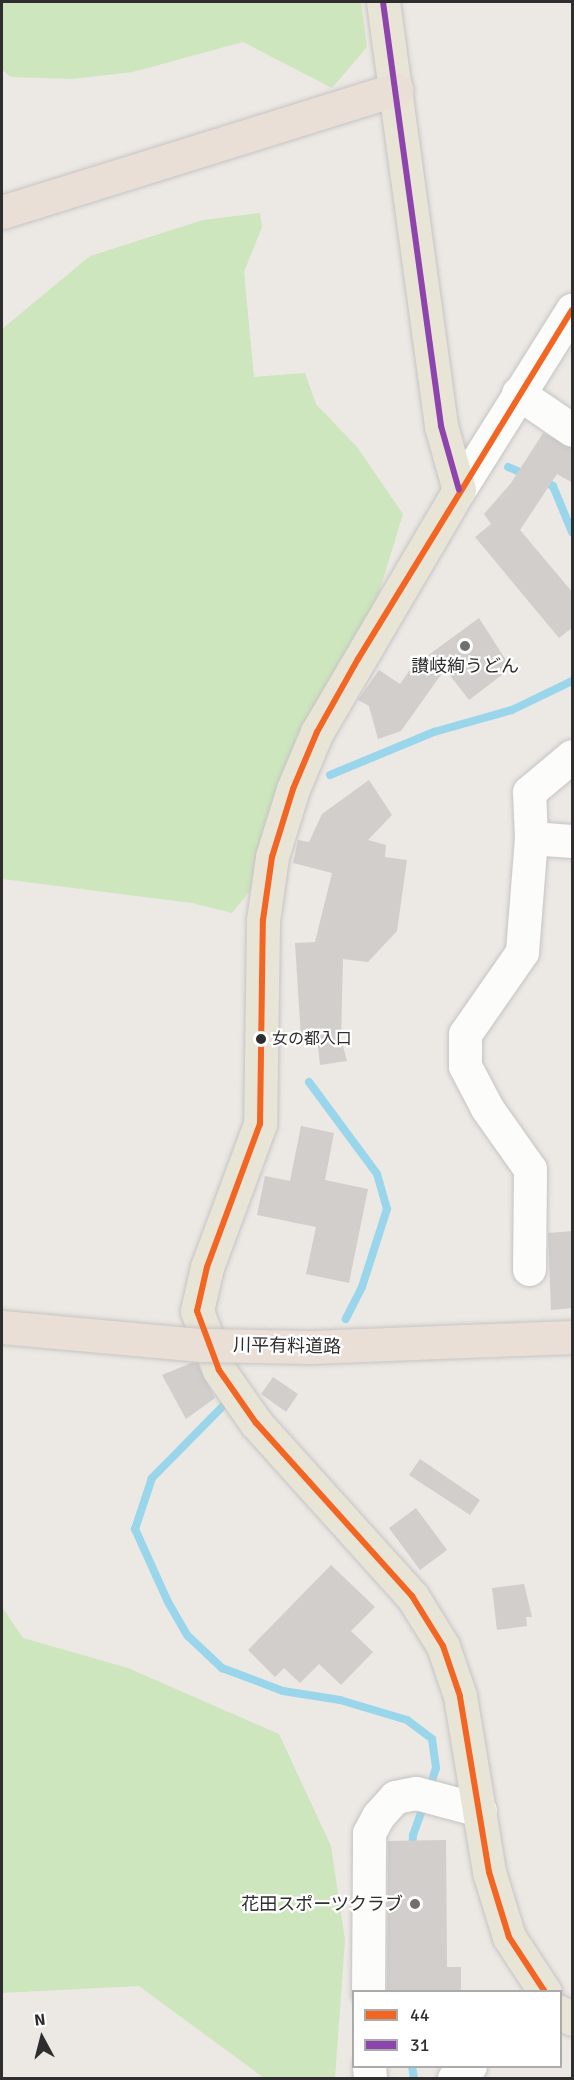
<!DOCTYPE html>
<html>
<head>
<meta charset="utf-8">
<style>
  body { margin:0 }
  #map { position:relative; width:574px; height:2080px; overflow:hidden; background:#ece8e4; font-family:Signika,"Noto Sans JP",sans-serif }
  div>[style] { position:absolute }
  .green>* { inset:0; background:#cee6be }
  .stream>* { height:8px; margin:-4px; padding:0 4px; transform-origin:4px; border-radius:4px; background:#99d6ec }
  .building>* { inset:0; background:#d1cecb }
  .roads { filter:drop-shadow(0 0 2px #c5c4c5) drop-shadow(0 0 2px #c5c4c5) }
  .minor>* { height:33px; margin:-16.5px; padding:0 16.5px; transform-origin:16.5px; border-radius:16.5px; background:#fcfcfb }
  .major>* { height:33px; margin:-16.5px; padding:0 16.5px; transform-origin:16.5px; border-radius:16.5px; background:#e8e4d6 }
  .highway>* { height:33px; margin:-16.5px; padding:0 16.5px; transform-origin:16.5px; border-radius:16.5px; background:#eadfd6 }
  .bridges { filter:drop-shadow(0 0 2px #c6c5c4) drop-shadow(0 0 2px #c6c5c4) }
  .highway-bridge>* { height:33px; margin:-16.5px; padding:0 16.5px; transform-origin:16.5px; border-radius:16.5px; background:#eadfd6 }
  .bus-1>* { height:6px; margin:-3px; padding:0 3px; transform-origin:3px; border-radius:3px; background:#f26522 }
  .bus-2>* { height:6px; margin:-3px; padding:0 3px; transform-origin:3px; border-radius:3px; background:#8e44ad }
  .dots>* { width:16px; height:16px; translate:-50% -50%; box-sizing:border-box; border:3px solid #fff; border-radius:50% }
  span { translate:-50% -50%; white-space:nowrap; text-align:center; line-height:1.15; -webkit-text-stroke:4.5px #fff; paint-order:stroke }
  .bus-label { font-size:16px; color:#2e2e2e }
  .left { translate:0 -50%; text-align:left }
  .poi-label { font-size:18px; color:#2e2e2e }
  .right { translate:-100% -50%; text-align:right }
  .street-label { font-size:18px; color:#2e2e2e }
  .frame { position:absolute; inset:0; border:3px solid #2e2e2e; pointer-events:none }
  .legend { position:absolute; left:352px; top:1990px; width:210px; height:78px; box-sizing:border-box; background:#fff; border:2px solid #ababab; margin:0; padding:8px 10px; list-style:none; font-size:18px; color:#2e2e2e }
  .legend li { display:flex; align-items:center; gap:12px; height:30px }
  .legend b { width:30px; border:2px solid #ababab }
  .north { position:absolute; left:12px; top:2008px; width:60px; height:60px; -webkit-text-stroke:4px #fff; paint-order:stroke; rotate:353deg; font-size:16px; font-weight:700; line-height:24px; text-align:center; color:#2e2e2e }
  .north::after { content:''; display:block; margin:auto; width:21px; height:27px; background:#2e2e2e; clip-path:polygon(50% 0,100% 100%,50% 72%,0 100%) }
</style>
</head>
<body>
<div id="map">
  <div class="green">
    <i style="clip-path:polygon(2px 2px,361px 2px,367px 47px,332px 88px,243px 42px,133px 72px,72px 79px,11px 77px,2px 70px)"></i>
    <i style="clip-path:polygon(260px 213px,262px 227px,244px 272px,254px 377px,305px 373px,316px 404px,357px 447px,403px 514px,371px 619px,274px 862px,232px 913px,192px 903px,2px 879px,2px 329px,90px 256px,203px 220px)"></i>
    <i style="clip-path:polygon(2px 1607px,23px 1638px,128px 1668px,279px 1734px,331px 1846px,345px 1940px,335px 2078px,264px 2078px,139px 1986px,2px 1993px)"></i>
  </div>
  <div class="stream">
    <i style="left:508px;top:467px;width:21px;rotate:23deg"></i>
    <i style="left:542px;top:481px;width:12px;rotate:24deg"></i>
    <i style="left:553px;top:486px;width:50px;rotate:67.6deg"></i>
    <i style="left:330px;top:775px;width:113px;rotate:-22.5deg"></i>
    <i style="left:434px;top:732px;width:81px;rotate:-15.8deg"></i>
    <i style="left:512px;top:710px;width:67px;rotate:-25.8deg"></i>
    <i style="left:309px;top:1082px;width:114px;rotate:53.5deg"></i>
    <i style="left:377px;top:1174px;width:36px;rotate:74deg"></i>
    <i style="left:387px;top:1209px;width:82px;rotate:107.8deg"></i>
    <i style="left:362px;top:1287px;width:36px;rotate:117deg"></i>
    <i style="left:222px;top:1407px;width:100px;rotate:134.6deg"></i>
    <i style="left:152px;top:1478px;width:54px;rotate:108.4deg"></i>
    <i style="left:135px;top:1529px;width:80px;rotate:65.7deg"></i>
    <i style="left:168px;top:1602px;width:39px;rotate:60deg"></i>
    <i style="left:188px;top:1636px;width:47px;rotate:43.3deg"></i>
    <i style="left:222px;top:1668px;width:65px;rotate:20.7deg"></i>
    <i style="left:283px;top:1691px;width:58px;rotate:9deg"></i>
    <i style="left:340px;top:1700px;width:70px;rotate:16.6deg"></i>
    <i style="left:407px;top:1720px;width:31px;rotate:37deg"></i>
    <i style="left:432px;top:1739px;width:29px;rotate:82deg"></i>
    <i style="left:436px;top:1768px;width:23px;rotate:108deg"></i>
    <i style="left:412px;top:1850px;width:15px;rotate:-86deg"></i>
    <i style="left:413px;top:1835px;width:35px;rotate:-70deg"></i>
    <i style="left:412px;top:2066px;width:12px;rotate:81deg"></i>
  </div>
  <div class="building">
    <i style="clip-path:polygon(543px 433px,573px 448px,573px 483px,557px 474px,520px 530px,573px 593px,573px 627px,559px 638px,475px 537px,491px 524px,484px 514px,511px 483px)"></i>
    <i style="clip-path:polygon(479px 618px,511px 668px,469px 700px,445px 669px,401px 731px,378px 739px,369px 706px,358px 700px,379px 670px,400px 684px,412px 667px)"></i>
    <i style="clip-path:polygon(369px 780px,392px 815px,368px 840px,386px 845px,385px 857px,407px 860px,397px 931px,368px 962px,343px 959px,341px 1039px,347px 1061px,320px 1065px,317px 1037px,301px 1038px,295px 943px,315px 942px,332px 873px,293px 863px,298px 840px,309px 842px,322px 814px)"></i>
    <i style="clip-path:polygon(301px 1126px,334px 1133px,325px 1180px,368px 1189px,349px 1283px,306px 1274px,316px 1227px,257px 1215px,265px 1176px,290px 1181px)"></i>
    <i style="clip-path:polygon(573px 1231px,573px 1308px,551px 1310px,548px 1233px)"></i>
    <i style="clip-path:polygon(191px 1363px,197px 1363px,215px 1398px,186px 1419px,162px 1375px)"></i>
    <i style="clip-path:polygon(273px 1377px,298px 1394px,286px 1412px,261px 1394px)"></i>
    <i style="clip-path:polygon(420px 1459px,480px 1500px,470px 1515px,409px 1475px)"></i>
    <i style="clip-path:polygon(416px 1508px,447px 1550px,420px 1570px,389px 1528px)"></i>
    <i style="clip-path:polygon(331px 1565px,375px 1607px,351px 1631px,373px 1652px,341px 1685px,319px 1664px,300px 1683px,284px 1668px,275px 1677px,248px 1650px)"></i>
    <i style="clip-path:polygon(524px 1584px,532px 1617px,526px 1617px,527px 1626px,497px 1630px,492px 1588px)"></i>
    <i style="clip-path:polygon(446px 1840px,447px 1967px,461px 1967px,461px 1992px,387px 1992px,388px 1841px)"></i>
  </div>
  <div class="roads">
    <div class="minor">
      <i style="left:518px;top:393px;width:65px;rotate:34.4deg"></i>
      <i style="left:459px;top:490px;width:213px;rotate:-57.9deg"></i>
      <i style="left:531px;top:838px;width:41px;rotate:4.2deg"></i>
      <i style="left:529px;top:1269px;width:100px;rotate:-89.4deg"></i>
      <i style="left:530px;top:1169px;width:75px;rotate:-125.2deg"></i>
      <i style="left:487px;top:1108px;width:47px;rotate:-117.6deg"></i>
      <i style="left:465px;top:1066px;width:32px;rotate:-90deg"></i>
      <i style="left:465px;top:1034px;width:100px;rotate:-55.2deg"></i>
      <i style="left:522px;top:952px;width:114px;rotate:-85.5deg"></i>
      <i style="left:531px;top:838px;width:46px;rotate:-92.5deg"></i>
      <i style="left:529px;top:792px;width:56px;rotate:-39.9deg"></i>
      <i style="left:368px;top:1992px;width:159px;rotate:-89.6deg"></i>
      <i style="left:369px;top:1833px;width:19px;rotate:-62deg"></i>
      <i style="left:378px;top:1816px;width:25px;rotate:-48deg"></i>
      <i style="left:395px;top:1797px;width:21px;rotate:-11deg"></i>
      <i style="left:416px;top:1793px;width:66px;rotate:14.9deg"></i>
      <i style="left:369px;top:2066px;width:12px;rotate:85deg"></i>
      <i style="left:454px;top:2078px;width:20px;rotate:-37deg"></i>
    </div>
    <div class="major">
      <i style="left:383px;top:2px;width:428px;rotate:82.2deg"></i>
      <i style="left:441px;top:426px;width:66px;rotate:74.3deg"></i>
      <i style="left:459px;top:490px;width:281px;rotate:120.4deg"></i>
      <i style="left:317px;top:732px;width:62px;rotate:112.8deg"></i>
      <i style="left:293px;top:789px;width:71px;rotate:107.2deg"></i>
      <i style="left:272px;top:857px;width:64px;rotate:98.1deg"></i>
      <i style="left:263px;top:920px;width:204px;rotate:90.8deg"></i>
      <i style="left:260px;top:1124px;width:153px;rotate:110.3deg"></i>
      <i style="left:207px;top:1267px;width:45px;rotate:102.8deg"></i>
      <i style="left:197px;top:1311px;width:63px;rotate:69.6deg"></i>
      <i style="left:219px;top:1370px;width:65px;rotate:55.1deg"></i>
      <i style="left:256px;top:1423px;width:233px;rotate:48deg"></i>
      <i style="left:412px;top:1596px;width:59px;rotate:58.2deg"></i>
      <i style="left:443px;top:1646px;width:53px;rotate:71.2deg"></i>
      <i style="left:460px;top:1696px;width:178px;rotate:80.6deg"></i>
      <i style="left:489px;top:1872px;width:68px;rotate:72.9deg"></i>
      <i style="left:509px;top:1937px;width:66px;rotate:56.8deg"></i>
      <i style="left:560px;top:2012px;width:14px;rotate:30deg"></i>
    </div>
    <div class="highway">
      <i style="left:2px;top:212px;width:413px;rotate:-17.3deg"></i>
    </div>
  </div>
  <div class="bridges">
    <div class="highway-bridge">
      <i style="left:2px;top:1327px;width:200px;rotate:5.2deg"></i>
      <i style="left:201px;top:1345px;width:110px;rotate:1deg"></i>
      <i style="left:311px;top:1347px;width:261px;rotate:-2.2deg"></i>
    </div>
  </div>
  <div class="bus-1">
    <i style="left:545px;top:1992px;width:66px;rotate:-123.2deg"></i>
    <i style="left:509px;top:1937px;width:68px;rotate:-107.1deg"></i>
    <i style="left:489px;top:1872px;width:178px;rotate:-99.4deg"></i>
    <i style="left:460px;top:1696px;width:53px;rotate:-108.8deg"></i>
    <i style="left:443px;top:1646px;width:59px;rotate:-121.8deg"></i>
    <i style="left:412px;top:1596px;width:233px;rotate:-132deg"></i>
    <i style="left:256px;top:1423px;width:65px;rotate:-124.9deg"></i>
    <i style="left:219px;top:1370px;width:63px;rotate:-110.4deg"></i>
    <i style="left:197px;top:1311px;width:45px;rotate:-77.2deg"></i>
    <i style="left:207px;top:1267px;width:153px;rotate:-69.7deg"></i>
    <i style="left:260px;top:1124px;width:204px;rotate:-89.2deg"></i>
    <i style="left:263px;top:920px;width:64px;rotate:-81.9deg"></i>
    <i style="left:272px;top:857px;width:71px;rotate:-72.8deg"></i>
    <i style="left:293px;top:789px;width:62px;rotate:-67.2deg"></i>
    <i style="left:317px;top:732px;width:84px;rotate:-60.7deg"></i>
    <i style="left:358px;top:659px;width:409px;rotate:-58.5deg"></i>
  </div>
  <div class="bus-2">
    <i style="left:383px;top:2px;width:428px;rotate:82.2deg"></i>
    <i style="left:441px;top:426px;width:66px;rotate:74.3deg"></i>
  </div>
  <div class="dots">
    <i style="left:465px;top:646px;background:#706f6e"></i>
    <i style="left:261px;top:1039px;background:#2e2e2e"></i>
    <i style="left:415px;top:1904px;background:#706f6e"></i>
  </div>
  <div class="bus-label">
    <span class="left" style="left:272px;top:1039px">女の都入口</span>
  </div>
  <div class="poi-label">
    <span style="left:465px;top:666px">讃岐絢うどん</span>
    <span class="right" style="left:403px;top:1904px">花田スポーツクラブ</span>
  </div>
  <div class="street-label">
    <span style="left:287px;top:1346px;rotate:1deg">川平有料道路</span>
  </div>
  <div class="frame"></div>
  <ul class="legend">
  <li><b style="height:8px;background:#f26522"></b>44</li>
  <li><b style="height:8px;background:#8e44ad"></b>31</li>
  </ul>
  <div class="north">N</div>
</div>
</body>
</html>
